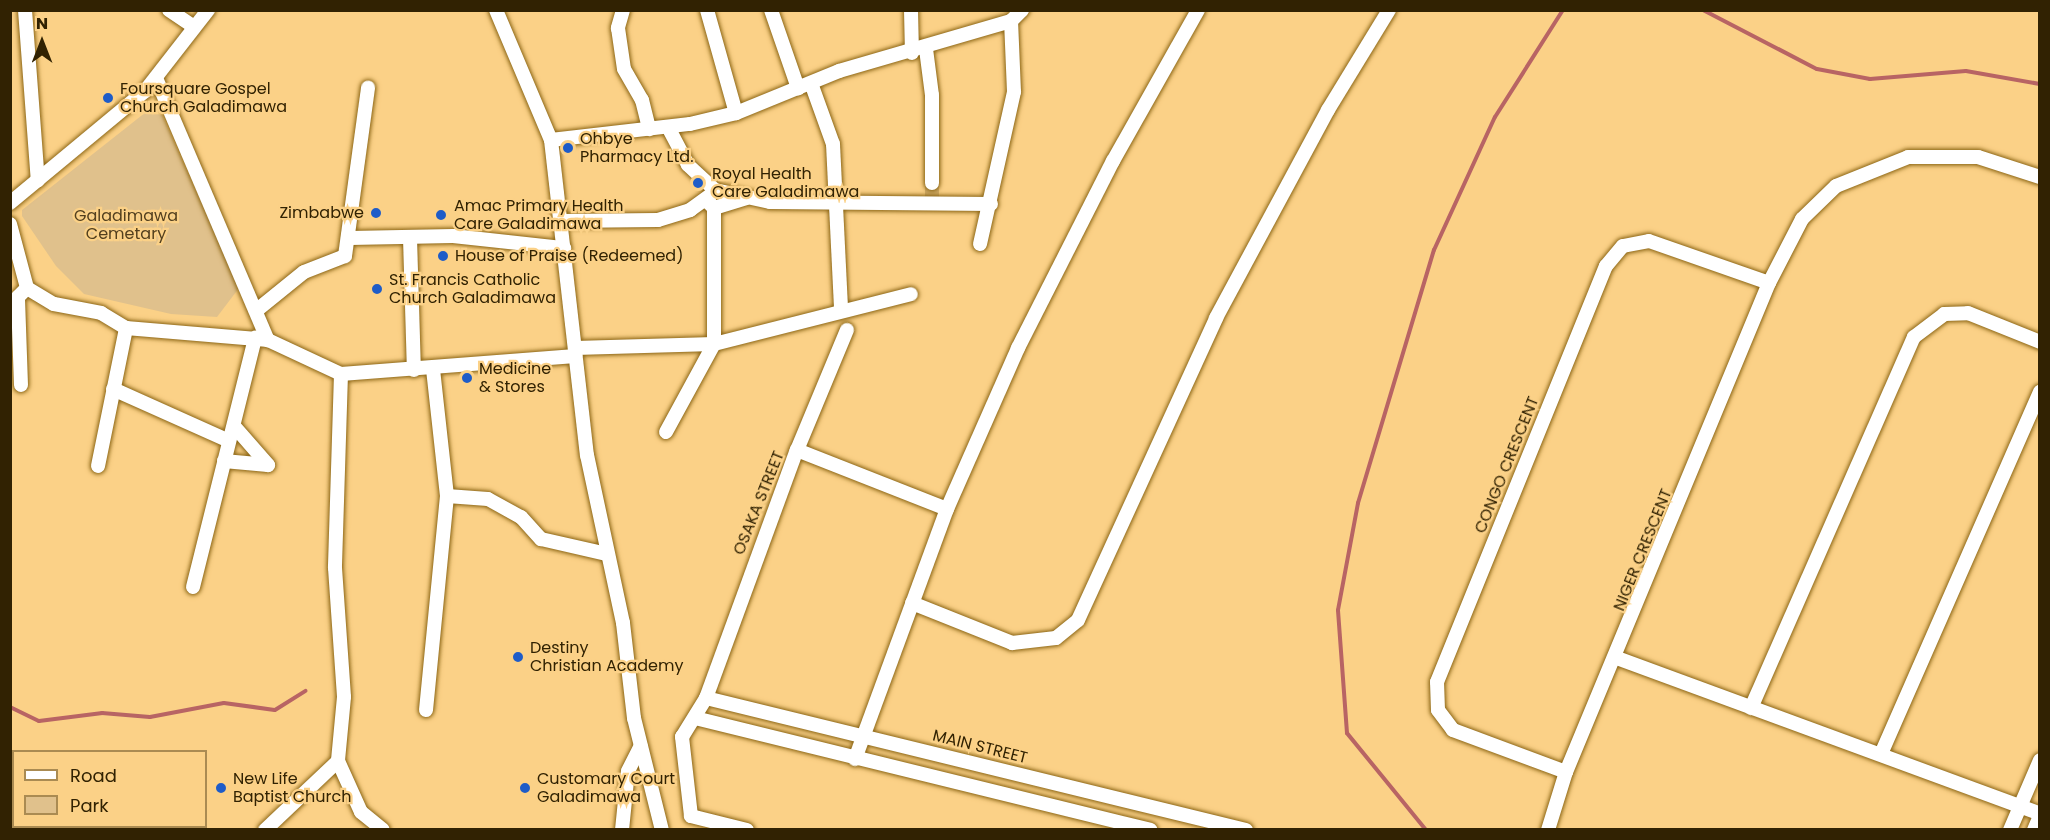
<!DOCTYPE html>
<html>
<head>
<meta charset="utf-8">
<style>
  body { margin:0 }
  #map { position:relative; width:2050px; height:840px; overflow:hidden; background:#fbd187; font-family:Poppins,sans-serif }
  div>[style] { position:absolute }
  .green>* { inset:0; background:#e0c18c }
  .stream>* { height:4px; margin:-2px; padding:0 2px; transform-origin:2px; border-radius:2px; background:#b86464 }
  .street-tunnel>* { height:14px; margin-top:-7px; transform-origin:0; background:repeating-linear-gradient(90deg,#d3ae6c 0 14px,transparent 0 21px) }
  .roads { filter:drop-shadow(0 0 2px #8c6615) drop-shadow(0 0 2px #8c6615) }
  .street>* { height:14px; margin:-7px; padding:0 7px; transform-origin:7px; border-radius:7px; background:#fff }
  .dots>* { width:16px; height:16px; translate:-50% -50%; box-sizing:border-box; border:3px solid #fbd187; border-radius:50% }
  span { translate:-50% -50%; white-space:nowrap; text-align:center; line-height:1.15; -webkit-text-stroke:4.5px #fbd187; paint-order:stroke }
  .poi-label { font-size:16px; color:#312202 }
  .left { translate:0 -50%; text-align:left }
  .right { translate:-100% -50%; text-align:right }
  .park-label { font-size:16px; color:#53401f }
  .street-label { font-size:16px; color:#312202 }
  .frame { position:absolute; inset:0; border:12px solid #312202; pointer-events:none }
  .legend { position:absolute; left:12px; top:750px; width:195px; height:78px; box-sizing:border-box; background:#fbd187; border:2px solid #aa8b52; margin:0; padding:8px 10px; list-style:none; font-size:18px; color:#312202 }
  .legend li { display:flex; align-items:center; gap:12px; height:30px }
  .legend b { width:30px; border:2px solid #aa8b52 }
  .north { position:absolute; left:12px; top:12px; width:60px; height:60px; -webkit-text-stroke:4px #fbd187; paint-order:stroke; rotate:0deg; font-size:16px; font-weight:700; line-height:24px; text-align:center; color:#312202 }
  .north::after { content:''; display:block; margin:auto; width:21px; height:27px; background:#312202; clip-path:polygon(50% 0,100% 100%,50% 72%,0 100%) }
</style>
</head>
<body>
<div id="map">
  <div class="green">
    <i style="clip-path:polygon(146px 112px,162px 115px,239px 288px,217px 317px,171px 314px,84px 294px,56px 266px,22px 216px,22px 210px)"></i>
  </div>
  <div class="stream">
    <i style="left:1703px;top:10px;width:128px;rotate:27.4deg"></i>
    <i style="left:1817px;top:69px;width:54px;rotate:10.7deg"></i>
    <i style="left:1870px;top:79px;width:96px;rotate:-4.8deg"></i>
    <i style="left:1966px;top:71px;width:75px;rotate:10deg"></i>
    <i style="left:10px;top:707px;width:32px;rotate:26deg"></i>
    <i style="left:39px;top:721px;width:64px;rotate:-7.2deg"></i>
    <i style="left:102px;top:713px;width:48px;rotate:4.8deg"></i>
    <i style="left:150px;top:717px;width:75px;rotate:-10.7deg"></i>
    <i style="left:224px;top:703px;width:51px;rotate:7.8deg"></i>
    <i style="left:275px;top:710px;width:36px;rotate:-32deg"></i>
    <i style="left:1426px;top:830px;width:125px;rotate:-129.2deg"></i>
    <i style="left:1347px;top:733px;width:123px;rotate:-94.2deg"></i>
    <i style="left:1338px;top:610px;width:109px;rotate:-79.4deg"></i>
    <i style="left:1358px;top:503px;width:264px;rotate:-73.3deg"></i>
    <i style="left:1434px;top:250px;width:146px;rotate:-65.4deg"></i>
    <i style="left:1495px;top:117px;width:127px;rotate:-57.6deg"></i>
  </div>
  <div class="street-tunnel">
    <i style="left:932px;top:183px;width:14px;rotate:90deg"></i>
  </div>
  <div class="roads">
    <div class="street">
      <i style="left:25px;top:10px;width:171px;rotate:85.7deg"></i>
      <i style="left:169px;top:10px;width:30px;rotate:34deg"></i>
      <i style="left:496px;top:10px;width:141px;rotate:67.1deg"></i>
      <i style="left:551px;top:140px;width:317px;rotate:83.5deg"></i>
      <i style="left:587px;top:455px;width:172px;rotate:77.9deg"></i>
      <i style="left:623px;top:623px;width:96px;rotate:83.4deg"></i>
      <i style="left:634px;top:718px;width:115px;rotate:76deg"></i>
      <i style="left:623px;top:10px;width:19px;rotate:106deg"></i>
      <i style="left:618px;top:28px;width:41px;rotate:81.7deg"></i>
      <i style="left:624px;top:69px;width:36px;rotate:60deg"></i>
      <i style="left:642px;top:100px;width:30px;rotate:76deg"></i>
      <i style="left:707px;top:10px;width:107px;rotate:74.3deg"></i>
      <i style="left:771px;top:10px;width:83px;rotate:70.9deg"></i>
      <i style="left:911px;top:10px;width:43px;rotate:88.7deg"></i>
      <i style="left:926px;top:49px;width:46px;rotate:82.6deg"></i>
      <i style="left:932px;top:95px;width:88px;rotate:90deg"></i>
      <i style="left:156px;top:78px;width:285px;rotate:66.9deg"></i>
      <i style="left:811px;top:83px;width:65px;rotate:70.2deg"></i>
      <i style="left:833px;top:144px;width:166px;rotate:87.2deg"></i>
      <i style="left:668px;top:127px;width:43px;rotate:62.2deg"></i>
      <i style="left:688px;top:165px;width:37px;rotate:43deg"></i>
      <i style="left:715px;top:190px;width:56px;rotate:12.3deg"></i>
      <i style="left:770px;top:202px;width:221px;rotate:0.5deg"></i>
      <i style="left:551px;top:140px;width:140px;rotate:-6.6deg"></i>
      <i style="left:690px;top:124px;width:47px;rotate:-13.4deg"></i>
      <i style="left:736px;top:113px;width:111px;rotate:-22.2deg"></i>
      <i style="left:839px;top:71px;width:179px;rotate:-16.2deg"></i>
      <i style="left:1011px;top:21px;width:16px;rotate:-45deg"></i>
      <i style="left:10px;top:203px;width:175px;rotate:-39.7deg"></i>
      <i style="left:145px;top:91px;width:103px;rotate:-52.1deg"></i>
      <i style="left:714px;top:208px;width:34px;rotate:-17deg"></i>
      <i style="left:562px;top:221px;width:96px;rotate:-0.6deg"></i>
      <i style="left:658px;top:220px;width:34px;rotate:-17deg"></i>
      <i style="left:690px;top:210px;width:26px;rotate:-36deg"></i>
      <i style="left:10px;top:224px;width:66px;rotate:75.1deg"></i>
      <i style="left:27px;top:288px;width:31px;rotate:31deg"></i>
      <i style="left:54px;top:304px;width:48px;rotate:10.8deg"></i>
      <i style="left:101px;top:313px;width:29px;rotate:31deg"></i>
      <i style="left:126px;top:328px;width:143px;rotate:4.8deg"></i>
      <i style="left:268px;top:340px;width:81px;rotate:25deg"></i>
      <i style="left:341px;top:374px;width:235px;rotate:-4.4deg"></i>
      <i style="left:350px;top:238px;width:103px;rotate:-1.1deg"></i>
      <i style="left:453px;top:236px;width:112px;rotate:6.2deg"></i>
      <i style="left:410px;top:238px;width:132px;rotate:88.3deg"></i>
      <i style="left:980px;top:244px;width:156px;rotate:-77.4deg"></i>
      <i style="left:1014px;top:92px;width:71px;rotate:-92.4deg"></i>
      <i style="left:257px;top:310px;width:60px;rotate:-39deg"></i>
      <i style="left:304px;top:272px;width:44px;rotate:-21.3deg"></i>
      <i style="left:345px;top:256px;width:170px;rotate:-82.2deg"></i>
      <i style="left:575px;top:348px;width:139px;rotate:-1.6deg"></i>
      <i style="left:714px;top:344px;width:203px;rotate:-14.2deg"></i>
      <i style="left:341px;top:374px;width:194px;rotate:91.8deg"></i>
      <i style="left:335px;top:568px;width:129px;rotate:86deg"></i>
      <i style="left:344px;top:697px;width:64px;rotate:95.4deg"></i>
      <i style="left:338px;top:761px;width:56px;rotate:65.7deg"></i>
      <i style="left:361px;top:812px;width:28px;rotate:39deg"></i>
      <i style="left:21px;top:385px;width:88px;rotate:-92deg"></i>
      <i style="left:18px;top:297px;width:13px;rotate:-45deg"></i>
      <i style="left:113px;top:389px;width:127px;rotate:24.1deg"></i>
      <i style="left:234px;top:426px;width:52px;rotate:48.9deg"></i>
      <i style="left:666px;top:432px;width:100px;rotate:-61.4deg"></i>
      <i style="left:714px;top:344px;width:136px;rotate:-90deg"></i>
      <i style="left:714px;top:208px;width:10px;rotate:-135deg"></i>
      <i style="left:797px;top:450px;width:130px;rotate:-67.4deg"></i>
      <i style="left:224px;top:461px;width:44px;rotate:5.2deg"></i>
      <i style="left:98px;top:466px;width:141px;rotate:-78.5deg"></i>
      <i style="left:447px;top:496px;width:41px;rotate:4.2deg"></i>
      <i style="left:488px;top:499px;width:38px;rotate:29deg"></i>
      <i style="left:521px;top:517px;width:30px;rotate:48deg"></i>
      <i style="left:541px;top:539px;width:68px;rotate:12.8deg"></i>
      <i style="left:193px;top:587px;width:257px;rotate:-76deg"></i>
      <i style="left:912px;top:603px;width:108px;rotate:21.8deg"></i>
      <i style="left:1012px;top:643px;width:44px;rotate:-6.5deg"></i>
      <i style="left:1056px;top:638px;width:28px;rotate:-39deg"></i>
      <i style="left:1078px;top:620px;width:332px;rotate:-65.4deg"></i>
      <i style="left:1216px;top:318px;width:236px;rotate:-61.7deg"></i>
      <i style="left:1328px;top:110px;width:117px;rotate:-58.6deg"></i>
      <i style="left:1617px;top:658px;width:451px;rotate:20.2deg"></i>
      <i style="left:706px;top:698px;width:556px;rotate:13.74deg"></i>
      <i style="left:1751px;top:708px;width:405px;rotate:-66.3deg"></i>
      <i style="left:1914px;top:337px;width:38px;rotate:-37deg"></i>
      <i style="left:1944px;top:314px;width:24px;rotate:-2deg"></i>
      <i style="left:1968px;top:313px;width:78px;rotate:21.9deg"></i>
      <i style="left:426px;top:710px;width:215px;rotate:-84.4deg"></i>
      <i style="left:447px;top:496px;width:127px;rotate:-96.3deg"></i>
      <i style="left:695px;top:718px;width:469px;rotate:13.8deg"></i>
      <i style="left:1881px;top:754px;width:396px;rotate:-66.3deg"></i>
      <i style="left:855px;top:759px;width:266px;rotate:-69.8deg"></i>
      <i style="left:947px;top:509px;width:176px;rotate:-66.2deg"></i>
      <i style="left:1018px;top:348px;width:210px;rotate:-63.1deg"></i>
      <i style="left:1113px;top:161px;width:173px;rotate:-60.6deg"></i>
      <i style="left:1566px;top:772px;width:121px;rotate:-159.6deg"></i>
      <i style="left:1453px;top:730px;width:25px;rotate:-127deg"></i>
      <i style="left:1438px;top:710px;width:28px;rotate:-92deg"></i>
      <i style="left:1437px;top:682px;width:449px;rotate:-67.9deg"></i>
      <i style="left:1606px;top:266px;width:26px;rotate:-50deg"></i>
      <i style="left:1623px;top:246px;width:26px;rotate:-11deg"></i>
      <i style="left:1649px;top:241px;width:127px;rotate:19.3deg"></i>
      <i style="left:96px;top:826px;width:4px;rotate:76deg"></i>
      <i style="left:265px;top:830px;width:100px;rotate:-43.4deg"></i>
      <i style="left:622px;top:830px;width:59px;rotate:-84.2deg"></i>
      <i style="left:628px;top:771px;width:28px;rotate:-63deg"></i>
      <i style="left:747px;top:830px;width:58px;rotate:-166deg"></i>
      <i style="left:691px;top:816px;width:80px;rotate:-96.5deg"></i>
      <i style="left:682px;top:737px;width:46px;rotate:-58.4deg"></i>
      <i style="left:706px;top:698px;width:264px;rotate:-69.9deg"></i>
      <i style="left:797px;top:450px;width:161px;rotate:21.5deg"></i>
      <i style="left:1548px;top:830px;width:61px;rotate:-72.8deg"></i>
      <i style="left:1566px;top:772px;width:529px;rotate:-67.46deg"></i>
      <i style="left:1769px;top:283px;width:72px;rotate:-62.7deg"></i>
      <i style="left:1802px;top:219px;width:47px;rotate:-44.1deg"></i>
      <i style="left:1836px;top:186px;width:78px;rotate:-21.9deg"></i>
      <i style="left:1908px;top:157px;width:70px"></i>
      <i style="left:1978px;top:157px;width:65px;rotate:17.9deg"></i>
      <i style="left:2010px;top:830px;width:76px;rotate:-66.8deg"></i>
      <i style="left:2034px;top:830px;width:15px;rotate:-67deg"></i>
    </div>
  </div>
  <div class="dots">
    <i style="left:108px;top:98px;background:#1e5cc8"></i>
    <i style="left:568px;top:148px;background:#1e5cc8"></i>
    <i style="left:698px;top:183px;background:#1e5cc8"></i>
    <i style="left:376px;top:213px;background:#1e5cc8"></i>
    <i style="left:441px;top:215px;background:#1e5cc8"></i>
    <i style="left:443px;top:256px;background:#1e5cc8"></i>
    <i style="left:377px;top:289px;background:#1e5cc8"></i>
    <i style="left:467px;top:378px;background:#1e5cc8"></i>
    <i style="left:518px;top:657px;background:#1e5cc8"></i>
    <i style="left:221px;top:788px;background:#1e5cc8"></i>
    <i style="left:525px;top:788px;background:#1e5cc8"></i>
  </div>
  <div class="poi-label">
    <span class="left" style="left:120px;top:98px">Foursquare Gospel<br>Church Galadimawa</span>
    <span class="left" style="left:580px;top:148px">Ohbye<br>Pharmacy Ltd.</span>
    <span class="left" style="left:712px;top:183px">Royal Health<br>Care Galadimawa</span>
    <span class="left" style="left:454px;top:215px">Amac Primary Health<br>Care Galadimawa</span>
    <span class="right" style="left:364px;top:213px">Zimbabwe</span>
    <span class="left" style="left:455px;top:256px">House of Praise (Redeemed)</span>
    <span class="left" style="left:389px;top:289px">St. Francis Catholic<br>Church Galadimawa</span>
    <span class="left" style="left:479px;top:378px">Medicine<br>&amp; Stores</span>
    <span class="left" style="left:530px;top:657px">Destiny<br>Christian Academy</span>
    <span class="left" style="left:233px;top:788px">New Life<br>Baptist Church</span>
    <span class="left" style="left:537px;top:788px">Customary Court<br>Galadimawa</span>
  </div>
  <div class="park-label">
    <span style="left:126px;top:225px">Galadimawa<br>Cemetary</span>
  </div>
  <div class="street-label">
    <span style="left:1507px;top:465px;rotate:-68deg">CONGO CRESCENT</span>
    <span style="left:759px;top:503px;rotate:-68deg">OSAKA STREET</span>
    <span style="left:1643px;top:550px;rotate:-68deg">NIGER CRESCENT</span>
    <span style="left:980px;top:747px;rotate:14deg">MAIN STREET</span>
  </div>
  <div class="frame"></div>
  <ul class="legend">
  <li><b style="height:8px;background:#fff"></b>Road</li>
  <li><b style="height:16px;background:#e0c18c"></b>Park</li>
  </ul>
  <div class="north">N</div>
</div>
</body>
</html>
